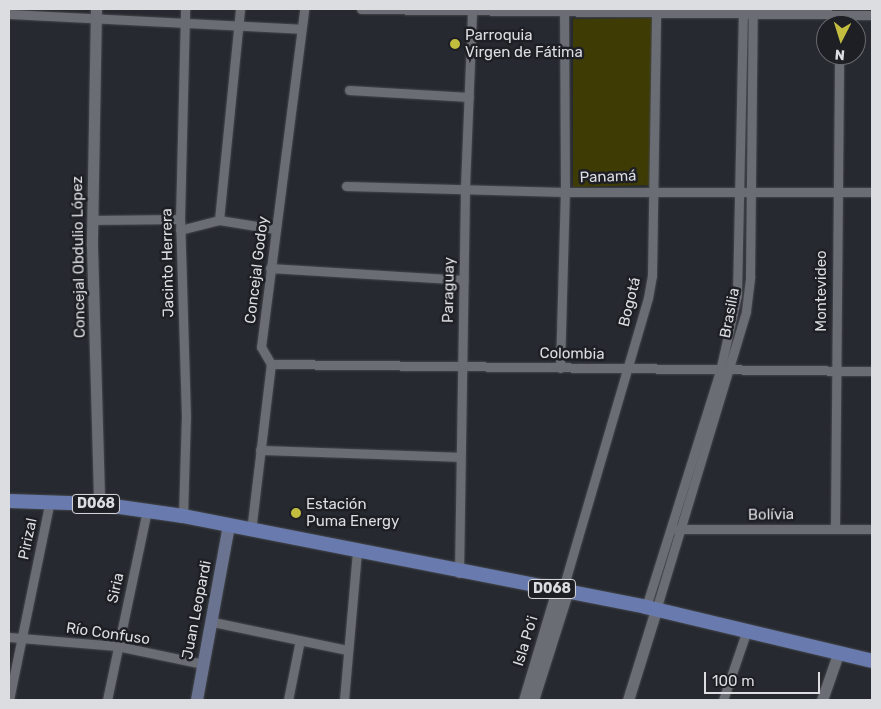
<!DOCTYPE html>
<html>
<head>
<meta charset="utf-8">
<style>
  body { margin:0 }
  #map { position:relative; width:881px; height:709px; overflow:hidden; background:#26292f; font-family:Rubik,sans-serif }
  div>[style] { position:absolute }
  .green>* { inset:0; background:#3e3b04 }
  .roads { filter:drop-shadow(0 0 1px #44474c) drop-shadow(0 0 1px #44474c) }
  .minor>* { height:9px; margin:-4.5px; padding:0 4.5px; transform-origin:4.5px; border-radius:4.5px; background:#6a6d74 }
  .tertiary>* { height:11px; margin:-5.5px; padding:0 5.5px; transform-origin:5.5px; border-radius:5.5px; background:#6a6d74 }
  .secondary>* { height:12px; margin:-6px; padding:0 6px; transform-origin:6px; border-radius:6px; background:#6a7491 }
  .primary>* { height:14px; margin:-7px; padding:0 7px; transform-origin:7px; border-radius:7px; background:#697bae }
  .dots>* { width:14px; height:14px; translate:-50% -50%; box-sizing:border-box; border:2px solid #1d1f25; border-radius:50% }
  span { translate:-50% -50%; white-space:nowrap; text-align:center; line-height:1.15; -webkit-text-stroke:5px #1d1f25; paint-order:stroke }
  .shield-label span { padding:1px 4px; background:#1d1f25; border:1px solid; border-radius:4px; -webkit-text-stroke-width:0 }
  .shield-label { font-size:14px; color:#dcdde1; font-weight:700 }
  .poi-label { font-size:15px; color:#dcdde1 }
  .left { translate:0 -50%; text-align:left }
  .street-label { font-size:15px; color:#dcdde1 }
  .frame { position:absolute; inset:0; border:10px solid #dcdde1; pointer-events:none }
  .north { position:absolute; left:816px; top:15px; width:50px; height:50px; box-sizing:border-box; background:#1d1f25; border:1px solid #696b70; border-radius:50%; rotate:185deg; font-size:14px; font-weight:700; line-height:20px; text-align:center; color:#dcdde1 }
  .north::after { content:''; display:block; margin:auto; width:18px; height:22px; background:#c3bd3f; clip-path:polygon(50% 0,100% 100%,50% 72%,0 100%) }
  .scale { position:absolute; left:704px; top:672px; width:116px; height:22px; box-sizing:border-box; border:2px solid #dcdde1; border-top:0; padding-left:6px; font-size:15px; line-height:18px; white-space:nowrap; color:#dcdde1; -webkit-text-stroke:4px #1d1f25; paint-order:stroke }
</style>
</head>
<body>
<div id="map">
  <div class="green">
    <i style="clip-path:polygon(653px 18px,653px 185px,573px 187px,573px 19px)"></i>
  </div>
  <div class="roads">
    <div class="minor">
      <i style="left:361px;top:9px;width:511px;rotate:0.67deg"></i>
      <i style="left:9px;top:14px;width:292px;rotate:2.9deg"></i>
      <i style="left:349px;top:90px;width:120px;rotate:3.3deg"></i>
      <i style="left:346px;top:186px;width:219px;rotate:1.6deg"></i>
      <i style="left:565px;top:192px;width:307px"></i>
      <i style="left:93px;top:220px;width:87px;rotate:-0.7deg"></i>
      <i style="left:219px;top:220px;width:212px;rotate:-84.3deg"></i>
      <i style="left:180px;top:230px;width:40px;rotate:-14.4deg"></i>
      <i style="left:219px;top:220px;width:57px;rotate:9.1deg"></i>
      <i style="left:270px;top:268px;width:194px;rotate:3.5deg"></i>
      <i style="left:271px;top:364px;width:601px;rotate:0.67deg"></i>
      <i style="left:560px;top:368px;width:176px;rotate:-88.4deg"></i>
      <i style="left:565px;top:192px;width:183px;rotate:-90.3deg"></i>
      <i style="left:260px;top:450px;width:199px;rotate:2deg"></i>
      <i style="left:183px;top:516px;width:99px;rotate:-88.3deg"></i>
      <i style="left:186px;top:417px;width:198px;rotate:-91.7deg"></i>
      <i style="left:180px;top:219px;width:210px;rotate:-88.6deg"></i>
      <i style="left:835px;top:528px;width:473px;rotate:-89.5deg"></i>
      <i style="left:675px;top:529px;width:197px"></i>
      <i style="left:251px;top:531px;width:168px;rotate:-83.2deg"></i>
      <i style="left:271px;top:364px;width:20px;rotate:-120deg"></i>
      <i style="left:261px;top:347px;width:341px;rotate:-82.7deg"></i>
      <i style="left:459px;top:573px;width:386px;rotate:-89.1deg"></i>
      <i style="left:465px;top:187px;width:178px;rotate:-87.7deg"></i>
      <i style="left:562px;top:592px;width:306px;rotate:-73.7deg"></i>
      <i style="left:648px;top:298px;width:23px;rotate:-80deg"></i>
      <i style="left:652px;top:275px;width:266px;rotate:-89.1deg"></i>
      <i style="left:646px;top:607px;width:247px;rotate:-72.6deg"></i>
      <i style="left:720px;top:371px;width:78px;rotate:-77.4deg"></i>
      <i style="left:737px;top:295px;width:286px;rotate:-88.8deg"></i>
      <i style="left:656px;top:610px;width:312px;rotate:-73.2deg"></i>
      <i style="left:746px;top:311px;width:35px;rotate:-83deg"></i>
      <i style="left:750px;top:276px;width:267px;rotate:-89.4deg"></i>
      <i style="left:213px;top:622px;width:137px;rotate:11.8deg"></i>
      <i style="left:9px;top:637px;width:108px;rotate:4.8deg"></i>
      <i style="left:117px;top:646px;width:88px;rotate:11.8deg"></i>
      <i style="left:9px;top:700px;width:203px;rotate:-78.4deg"></i>
      <i style="left:107px;top:700px;width:193px;rotate:-78.1deg"></i>
      <i style="left:288px;top:700px;width:61px;rotate:-78.7deg"></i>
      <i style="left:344px;top:700px;width:149px;rotate:-85deg"></i>
      <i style="left:723px;top:700px;width:74px;rotate:-71.1deg"></i>
    </div>
    <div class="tertiary">
      <i style="left:96px;top:9px;width:237px;rotate:91deg"></i>
      <i style="left:92px;top:246px;width:258px;rotate:88.4deg"></i>
      <i style="left:524px;top:700px;width:115px;rotate:-73.3deg"></i>
      <i style="left:533px;top:700px;width:112px;rotate:-72.4deg"></i>
      <i style="left:628px;top:700px;width:94px;rotate:-72.7deg"></i>
      <i style="left:822px;top:700px;width:49px;rotate:-70.8deg"></i>
    </div>
    <div class="secondary">
      <i style="left:197px;top:700px;width:177px;rotate:-79.6deg"></i>
    </div>
    <div class="primary">
      <i style="left:9px;top:501px;width:90px;rotate:1.9deg"></i>
      <i style="left:99px;top:504px;width:85px;rotate:8.1deg"></i>
      <i style="left:183px;top:516px;width:472px;rotate:11.1deg"></i>
      <i style="left:646px;top:607px;width:232px;rotate:13.4deg"></i>
    </div>
  </div>
  <div class="dots">
    <i style="left:455px;top:44px;background:#c3bd3f"></i>
    <i style="left:296px;top:513px;background:#c3bd3f"></i>
  </div>
  <div class="shield-label">
    <span style="left:96px;top:504px">D068</span>
    <span style="left:552px;top:589px">D068</span>
  </div>
  <div class="poi-label">
    <span class="left" style="left:465px;top:44px">Parroquia<br>Virgen de Fátima</span>
    <span class="left" style="left:306px;top:513px">Estación<br>Puma Energy</span>
  </div>
  <div class="street-label">
    <span style="left:608px;top:177px;rotate:-2deg">Panamá</span>
    <span style="left:79px;top:257px;rotate:-91deg">Concejal Obdulio López</span>
    <span style="left:168px;top:263px;rotate:-91deg">Jacinto Herrera</span>
    <span style="left:257px;top:270px;rotate:-83deg">Concejal Godoy</span>
    <span style="left:449px;top:290px;rotate:-89deg">Paraguay</span>
    <span style="left:822px;top:291px;rotate:-90deg">Montevideo</span>
    <span style="left:630px;top:302px;rotate:-76deg">Bogotá</span>
    <span style="left:730px;top:313px;rotate:-79deg">Brasilia</span>
    <span style="left:572px;top:354px;rotate:1deg">Colombia</span>
    <span style="left:771px;top:515px;rotate:-1deg">Bolívia</span>
    <span style="left:28px;top:539px;rotate:-78deg">Pirizal</span>
    <span style="left:116px;top:588px;rotate:-77deg">Siria</span>
    <span style="left:197px;top:610px;rotate:-79deg">Juan Leopardi</span>
    <span style="left:108px;top:634px;rotate:8deg">Río Confuso</span>
    <span style="left:526px;top:641px;rotate:-73deg">Isla Po'i</span>
  </div>
  <div class="frame"></div>
  <div class="north">N</div>
  <div class="scale">100 m</div>
</div>
</body>
</html>
